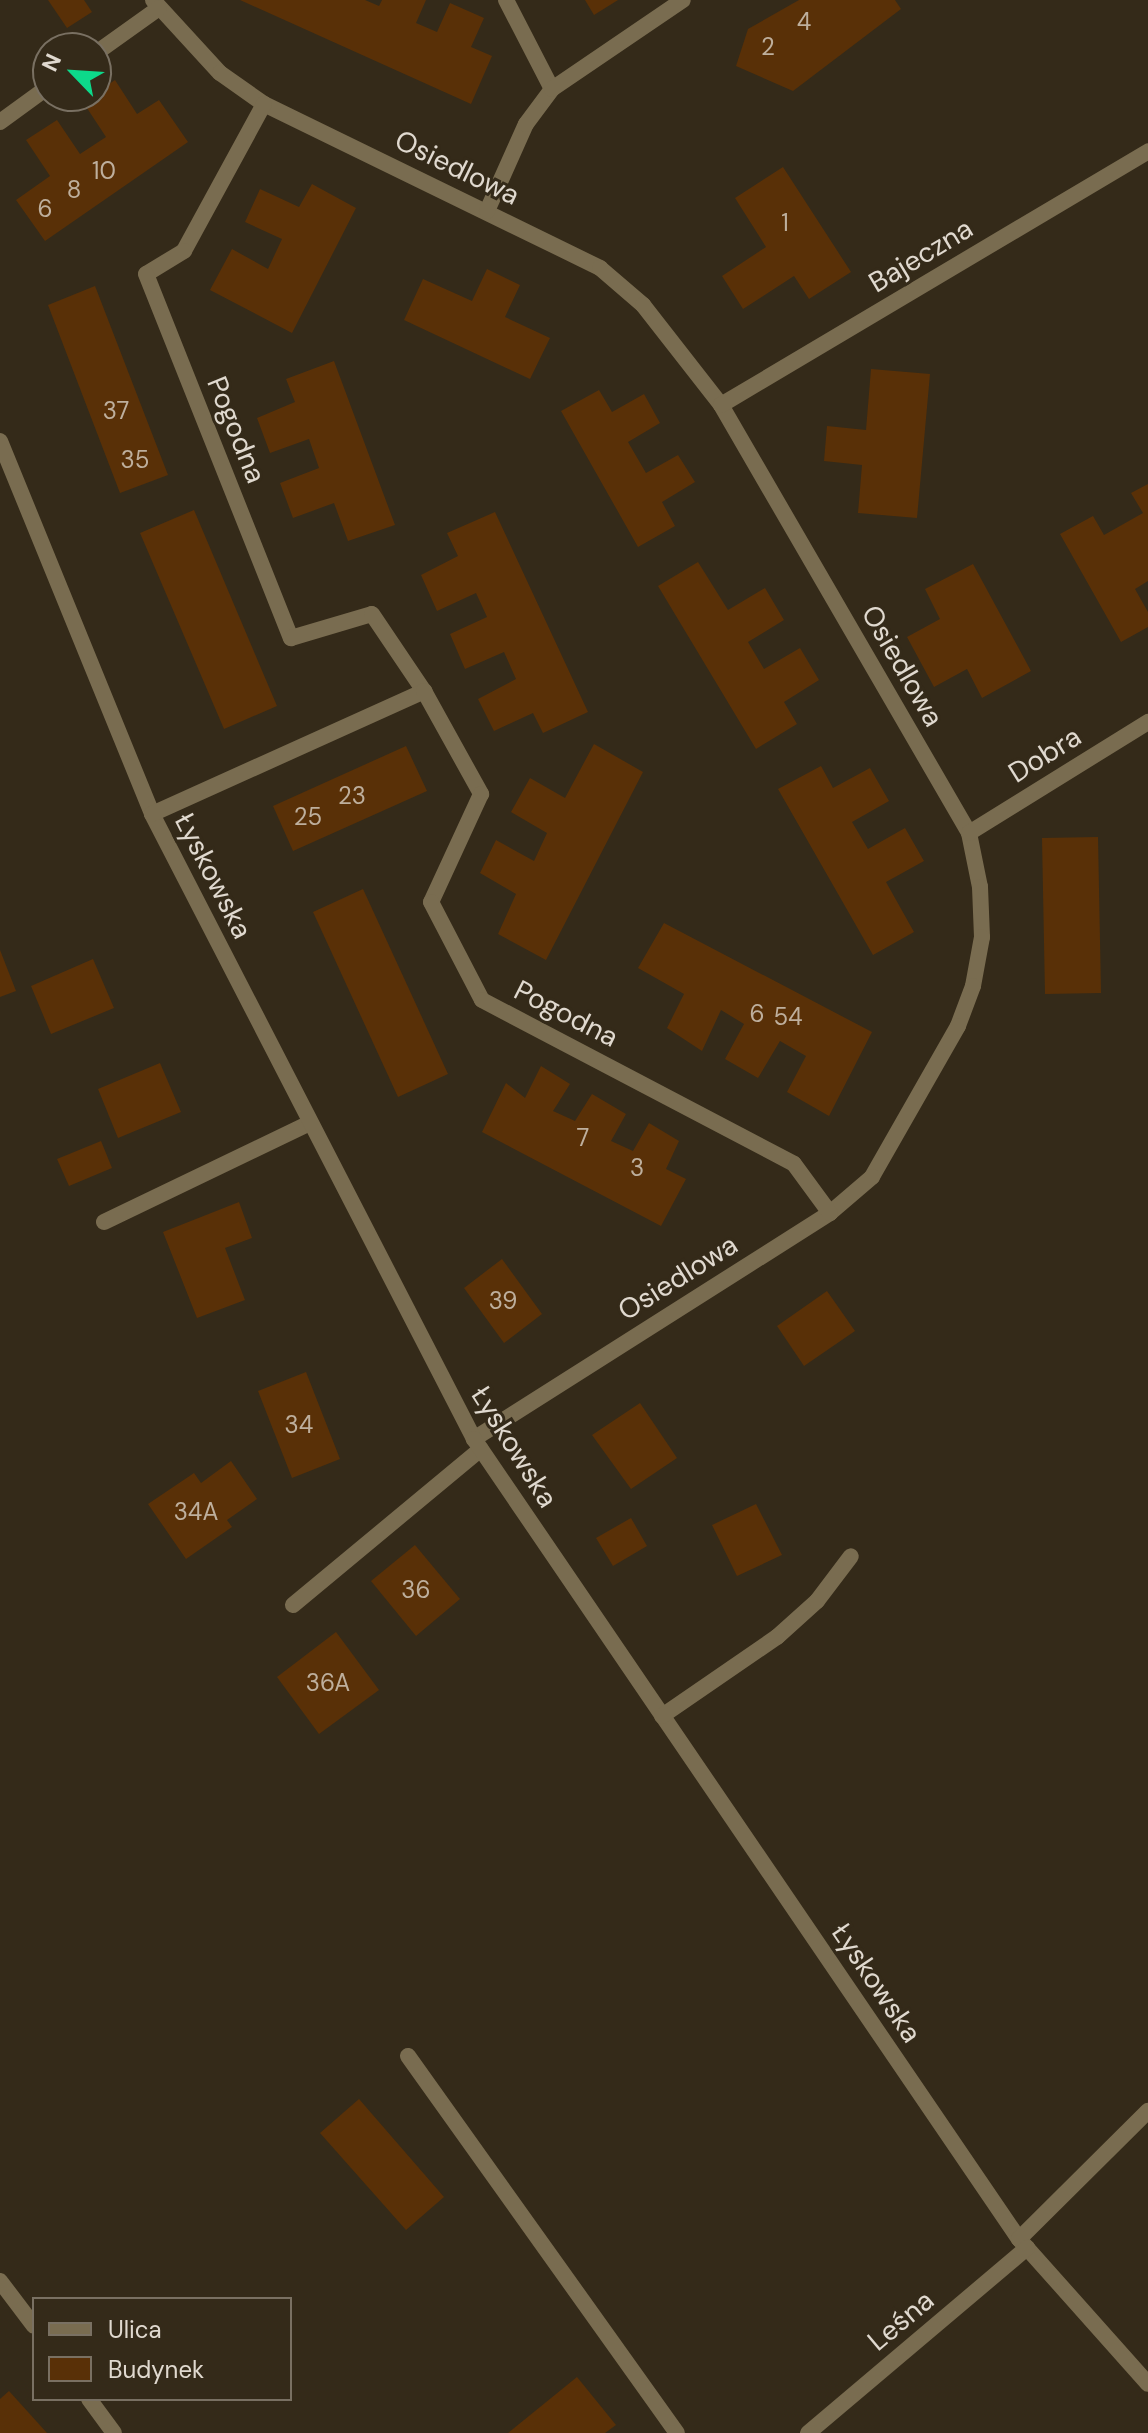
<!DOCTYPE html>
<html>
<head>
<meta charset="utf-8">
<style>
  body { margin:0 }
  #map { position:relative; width:1148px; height:2433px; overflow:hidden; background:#342a19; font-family:"DM Sans",sans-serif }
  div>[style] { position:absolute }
  .building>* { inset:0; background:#593007 }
  .lane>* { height:16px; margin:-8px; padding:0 8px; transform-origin:8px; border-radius:8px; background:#796c50 }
  .street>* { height:16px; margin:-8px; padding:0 8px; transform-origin:8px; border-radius:8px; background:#796c50 }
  span { translate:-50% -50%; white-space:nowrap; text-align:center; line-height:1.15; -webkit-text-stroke:6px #342a19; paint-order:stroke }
  .number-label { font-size:24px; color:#beaf9d }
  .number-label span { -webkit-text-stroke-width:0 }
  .street-label { font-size:28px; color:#e0d9cf }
  .legend { position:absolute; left:32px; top:2297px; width:260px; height:104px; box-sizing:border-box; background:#342a19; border:2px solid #797062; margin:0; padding:10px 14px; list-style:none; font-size:24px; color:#e0d9cf }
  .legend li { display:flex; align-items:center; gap:16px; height:40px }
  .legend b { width:40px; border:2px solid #797062 }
  .north { position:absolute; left:32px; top:32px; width:80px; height:80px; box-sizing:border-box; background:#342a19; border:2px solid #797062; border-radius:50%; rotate:295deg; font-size:22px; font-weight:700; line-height:32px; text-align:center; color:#e0d9cf }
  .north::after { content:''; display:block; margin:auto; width:28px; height:36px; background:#0dd98a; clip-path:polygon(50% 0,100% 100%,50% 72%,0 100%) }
</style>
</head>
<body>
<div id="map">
  <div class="building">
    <i style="clip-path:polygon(48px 0,84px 0,92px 12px,67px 28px)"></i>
    <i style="clip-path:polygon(240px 0,365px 0,379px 6px,382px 0,426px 0,416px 23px,437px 32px,450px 3px,484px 18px,471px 47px,492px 56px,471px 104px)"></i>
    <i style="clip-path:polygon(585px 0,618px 0,594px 15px)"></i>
    <i style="clip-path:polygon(799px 0,895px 0,901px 9px,793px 91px,736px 66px,748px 29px)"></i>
    <i style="clip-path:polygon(115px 80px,137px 114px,159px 100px,188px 142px,45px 241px,16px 200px,50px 176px,26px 140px,57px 120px,80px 154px,106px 137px,83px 102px)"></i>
    <i style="clip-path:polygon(783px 167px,851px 272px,809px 299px,794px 276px,743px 309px,722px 276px,766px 247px,735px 198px)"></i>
    <i style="clip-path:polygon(312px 184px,356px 208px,292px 333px,210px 290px,232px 249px,268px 269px,282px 239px,245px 222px,260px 189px,299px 207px)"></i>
    <i style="clip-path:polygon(487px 269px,520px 285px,505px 317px,550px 338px,530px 379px,404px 320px,423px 279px,472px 301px)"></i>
    <i style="clip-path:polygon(95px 286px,168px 475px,120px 493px,48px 305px)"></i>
    <i style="clip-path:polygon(334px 361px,395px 525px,348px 541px,334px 503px,293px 518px,280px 483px,319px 468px,309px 439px,270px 453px,257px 418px,295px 402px,286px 379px)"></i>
    <i style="clip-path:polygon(871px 369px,930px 374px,917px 518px,858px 513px,862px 465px,824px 461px,827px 426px,866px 430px)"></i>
    <i style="clip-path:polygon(599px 390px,612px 412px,644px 394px,660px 423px,628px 442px,646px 473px,678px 455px,695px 482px,662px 502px,675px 526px,638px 547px,561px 411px)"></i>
    <i style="clip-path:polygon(1148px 484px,1148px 581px,1135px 589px,1148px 612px,1148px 627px,1121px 642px,1060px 534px,1093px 516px,1104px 535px,1143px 513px,1131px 493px)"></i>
    <i style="clip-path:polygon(194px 510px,277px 706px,224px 729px,140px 533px)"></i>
    <i style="clip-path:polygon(495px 512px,588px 712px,543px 733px,533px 713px,494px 731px,478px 699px,516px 679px,504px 652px,465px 669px,450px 634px,487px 617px,476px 593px,437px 611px,421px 575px,458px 556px,447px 533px)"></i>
    <i style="clip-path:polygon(698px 562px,728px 610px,765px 588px,784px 620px,748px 642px,764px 669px,800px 648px,819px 680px,784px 702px,797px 724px,756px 749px,658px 586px)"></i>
    <i style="clip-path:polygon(973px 564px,1031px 671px,982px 698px,967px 669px,934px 687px,907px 637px,940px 619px,925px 589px)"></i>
    <i style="clip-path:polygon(594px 744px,643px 772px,546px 960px,498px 934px,516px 894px,480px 873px,496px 840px,534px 861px,547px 833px,511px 812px,530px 778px,565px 798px)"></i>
    <i style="clip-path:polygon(406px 746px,427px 791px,293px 851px,273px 806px)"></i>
    <i style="clip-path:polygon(821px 766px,833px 788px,870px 768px,889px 801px,852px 822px,868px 849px,905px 828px,924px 861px,886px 882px,914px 932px,873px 955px,778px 789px)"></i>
    <i style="clip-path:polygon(1098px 837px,1101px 993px,1045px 994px,1042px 838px)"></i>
    <i style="clip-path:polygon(363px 889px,448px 1074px,398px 1097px,313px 912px)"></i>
    <i style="clip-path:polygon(664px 923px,872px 1032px,829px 1116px,787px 1092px,806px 1056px,780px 1041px,758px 1078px,725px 1059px,744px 1024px,721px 1010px,702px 1051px,667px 1028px,684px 994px,638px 968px)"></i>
    <i style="clip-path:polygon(0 950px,16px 991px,0 997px)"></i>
    <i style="clip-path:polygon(93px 959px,114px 1008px,51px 1034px,31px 986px)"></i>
    <i style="clip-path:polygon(160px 1063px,181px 1112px,118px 1138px,98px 1089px)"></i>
    <i style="clip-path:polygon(541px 1066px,570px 1084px,553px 1111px,575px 1121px,592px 1094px,626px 1114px,611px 1141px,633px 1151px,649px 1123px,679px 1141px,666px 1169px,686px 1179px,661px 1226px,482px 1132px,506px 1083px,525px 1098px)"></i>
    <i style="clip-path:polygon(101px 1141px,112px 1168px,69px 1186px,57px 1159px)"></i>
    <i style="clip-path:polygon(239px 1202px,252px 1238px,225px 1248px,245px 1300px,197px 1318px,163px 1232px)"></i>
    <i style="clip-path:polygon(502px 1259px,542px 1314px,504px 1343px,464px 1288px)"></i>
    <i style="clip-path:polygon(827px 1291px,855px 1331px,804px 1366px,777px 1326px)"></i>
    <i style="clip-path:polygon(306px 1372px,340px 1459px,292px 1478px,258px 1391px)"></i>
    <i style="clip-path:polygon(640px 1403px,677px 1458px,631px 1489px,592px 1435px)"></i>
    <i style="clip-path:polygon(231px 1461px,257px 1499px,227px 1520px,232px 1527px,186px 1559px,148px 1504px,194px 1473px,201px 1483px)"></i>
    <i style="clip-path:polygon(756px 1504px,782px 1555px,737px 1576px,712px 1525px)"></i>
    <i style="clip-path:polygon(631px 1518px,647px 1546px,613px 1566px,596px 1538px)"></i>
    <i style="clip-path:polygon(415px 1545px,460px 1599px,416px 1636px,371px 1581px)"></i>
    <i style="clip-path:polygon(336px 1632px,379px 1690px,319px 1734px,277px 1677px)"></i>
    <i style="clip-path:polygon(359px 2099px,444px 2197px,406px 2230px,320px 2133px)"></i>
    <i style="clip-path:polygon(577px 2377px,616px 2425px,605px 2433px,508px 2433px)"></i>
    <i style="clip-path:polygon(9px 2391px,47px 2433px,0 2433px,0 2399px)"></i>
  </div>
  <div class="lane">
    <i style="left:104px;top:1222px;width:229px;rotate:-25.7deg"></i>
    <i style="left:293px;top:1605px;width:244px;rotate:-39.7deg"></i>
    <i style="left:408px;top:2056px;width:463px;rotate:54.5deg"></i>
    <i style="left:0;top:2281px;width:56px;rotate:52.9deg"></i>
    <i style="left:89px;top:2399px;width:42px;rotate:53.7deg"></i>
  </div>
  <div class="street">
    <i style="left:153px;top:0;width:99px;rotate:47.5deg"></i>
    <i style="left:220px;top:73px;width:54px;rotate:35.2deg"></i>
    <i style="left:264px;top:104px;width:374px;rotate:26deg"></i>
    <i style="left:600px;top:268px;width:57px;rotate:40.7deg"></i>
    <i style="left:643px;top:305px;width:127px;rotate:52deg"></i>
    <i style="left:721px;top:405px;width:495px;rotate:59.9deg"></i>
    <i style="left:969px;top:833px;width:55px;rotate:78.5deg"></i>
    <i style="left:980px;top:887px;width:50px;rotate:87.7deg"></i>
    <i style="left:982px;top:937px;width:50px;rotate:100.4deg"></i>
    <i style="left:973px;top:986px;width:43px;rotate:110.6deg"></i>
    <i style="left:958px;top:1026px;width:174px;rotate:119.7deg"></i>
    <i style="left:872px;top:1177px;width:55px;rotate:139.4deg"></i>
    <i style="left:830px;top:1213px;width:422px;rotate:147.6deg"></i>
    <i style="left:506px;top:0;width:100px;rotate:62.7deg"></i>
    <i style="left:96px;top:53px;width:77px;rotate:-35.5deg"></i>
    <i style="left:264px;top:104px;width:167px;rotate:118.6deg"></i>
    <i style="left:184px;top:251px;width:44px;rotate:148.8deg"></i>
    <i style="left:146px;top:274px;width:392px;rotate:68.3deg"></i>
    <i style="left:291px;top:638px;width:84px;rotate:-16.5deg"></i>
    <i style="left:372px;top:614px;width:93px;rotate:56deg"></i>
    <i style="left:0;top:122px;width:59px;rotate:-36.1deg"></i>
    <i style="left:487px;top:211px;width:95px;rotate:-65.9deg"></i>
    <i style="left:526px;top:124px;width:44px;rotate:-53.4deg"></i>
    <i style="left:552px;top:89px;width:158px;rotate:-34.2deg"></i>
    <i style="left:721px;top:405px;width:497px;rotate:-30.7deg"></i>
    <i style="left:0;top:441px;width:403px;rotate:67.8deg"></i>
    <i style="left:152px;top:814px;width:703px;rotate:62.74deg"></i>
    <i style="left:474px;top:1439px;width:968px;rotate:55.74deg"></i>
    <i style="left:1019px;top:2239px;width:194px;rotate:48.3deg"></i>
    <i style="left:152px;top:814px;width:299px;rotate:-24.3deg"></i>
    <i style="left:424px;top:691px;width:118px;rotate:61deg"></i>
    <i style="left:481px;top:794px;width:119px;rotate:114.8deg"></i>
    <i style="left:431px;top:902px;width:110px;rotate:62.5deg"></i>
    <i style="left:482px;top:1000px;width:352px;rotate:27.7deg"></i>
    <i style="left:794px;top:1164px;width:61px;rotate:53.7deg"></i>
    <i style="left:969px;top:833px;width:211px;rotate:-31.8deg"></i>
    <i style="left:662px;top:1716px;width:140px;rotate:-34.5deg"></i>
    <i style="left:777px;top:1637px;width:54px;rotate:-42deg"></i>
    <i style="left:817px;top:1601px;width:56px;rotate:-52.9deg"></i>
    <i style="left:1019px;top:2239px;width:182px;rotate:-44.8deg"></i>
    <i style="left:808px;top:2433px;width:287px;rotate:-40.2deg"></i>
  </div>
  <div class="number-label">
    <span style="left:804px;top:22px">4</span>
    <span style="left:768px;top:47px">2</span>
    <span style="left:104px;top:171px">10</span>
    <span style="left:74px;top:190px">8</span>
    <span style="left:45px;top:209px">6</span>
    <span style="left:785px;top:223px">1</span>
    <span style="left:116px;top:411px">37</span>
    <span style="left:135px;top:460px">35</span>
    <span style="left:352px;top:796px">23</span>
    <span style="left:308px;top:817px">25</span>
    <span style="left:757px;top:1014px">6</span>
    <span style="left:788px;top:1017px">54</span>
    <span style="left:583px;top:1138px">7</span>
    <span style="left:637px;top:1168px">3</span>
    <span style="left:503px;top:1301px">39</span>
    <span style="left:299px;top:1425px">34</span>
    <span style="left:196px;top:1512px">34A</span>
    <span style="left:416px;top:1590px">36</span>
    <span style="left:328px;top:1683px">36A</span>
  </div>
  <div class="street-label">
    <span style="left:457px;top:168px;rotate:26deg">Osiedlowa</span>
    <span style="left:921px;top:256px;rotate:-31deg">Bajeczna</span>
    <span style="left:236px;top:430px;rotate:68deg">Pogodna</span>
    <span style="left:902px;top:666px;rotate:60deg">Osiedlowa</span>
    <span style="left:1045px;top:755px;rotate:-32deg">Dobra</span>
    <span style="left:213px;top:876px;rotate:63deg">Łyskowska</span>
    <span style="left:566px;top:1014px;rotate:27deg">Pogodna</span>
    <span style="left:678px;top:1278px;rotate:-32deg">Osiedlowa</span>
    <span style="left:514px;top:1447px;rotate:58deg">Łyskowska</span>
    <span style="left:876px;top:1983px;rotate:56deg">Łyskowska</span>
    <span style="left:901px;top:2321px;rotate:-40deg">Leśna</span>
  </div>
  <ul class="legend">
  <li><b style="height:10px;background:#796c50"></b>Ulica</li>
  <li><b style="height:22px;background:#593007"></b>Budynek</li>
  </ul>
  <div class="north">N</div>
</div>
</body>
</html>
